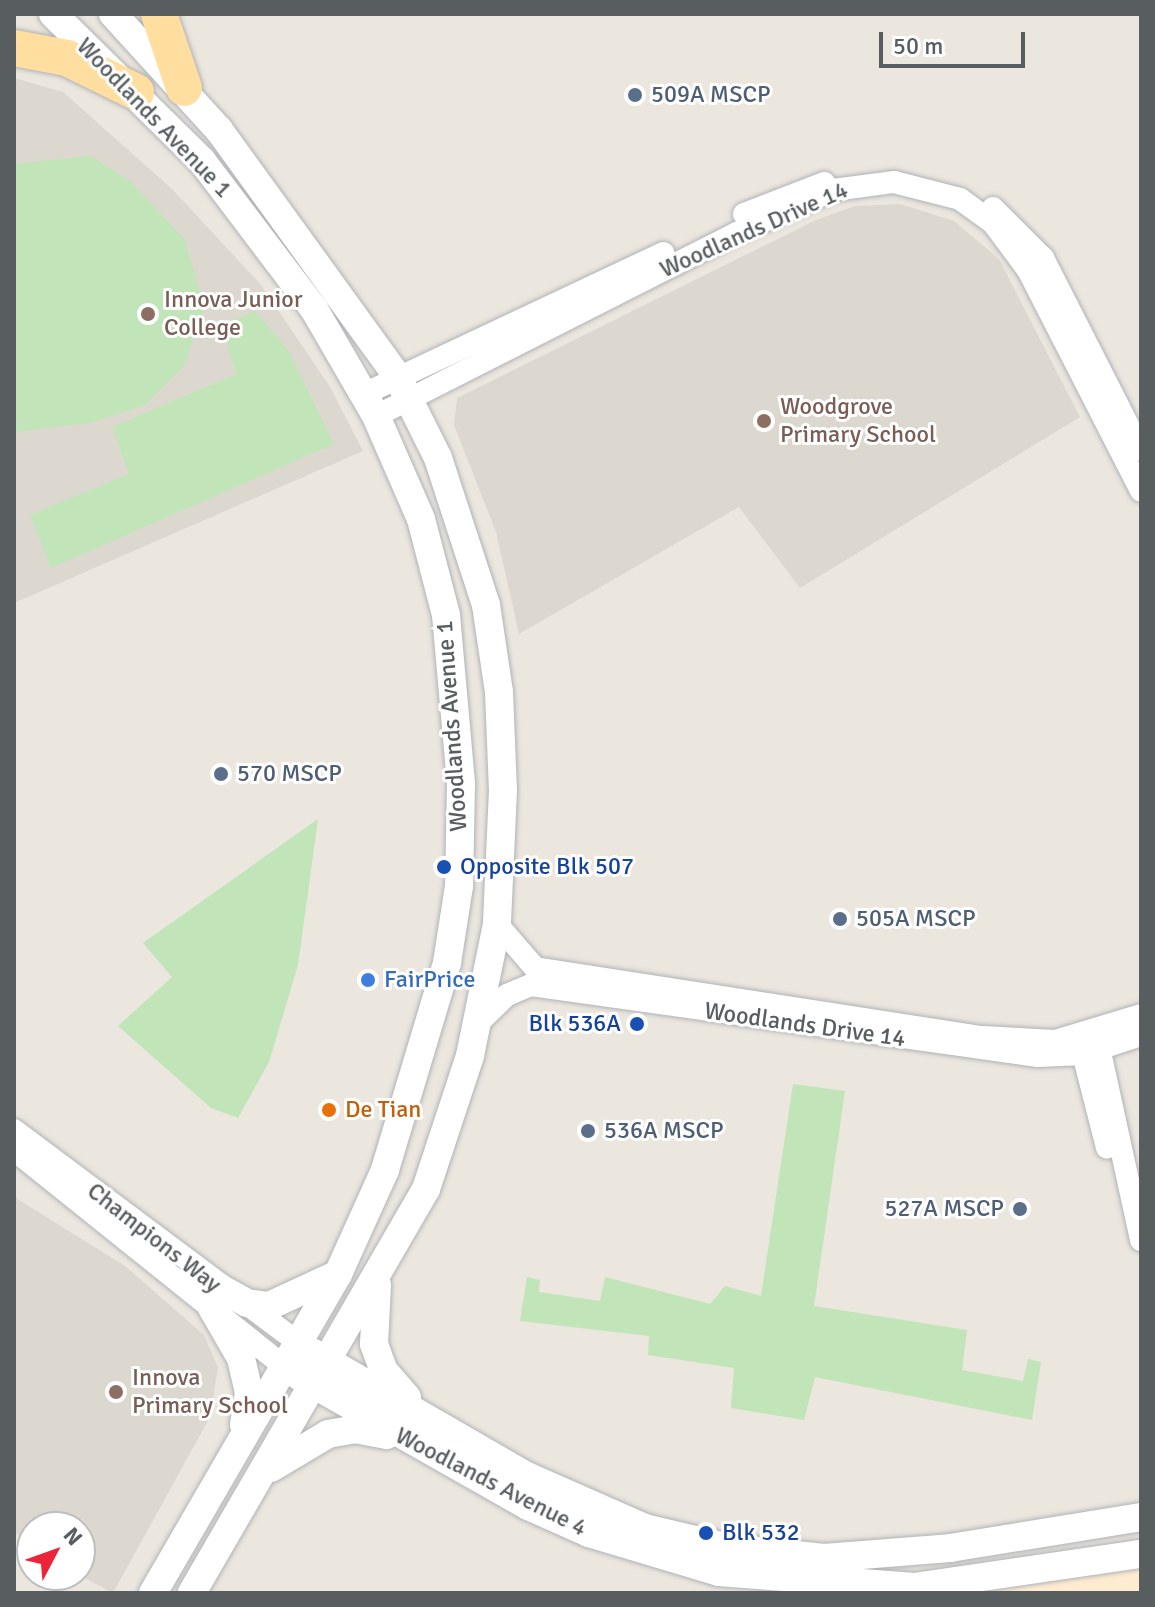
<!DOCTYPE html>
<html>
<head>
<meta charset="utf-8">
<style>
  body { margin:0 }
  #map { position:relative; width:1155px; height:1607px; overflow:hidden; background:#ebe6de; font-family:Signika,sans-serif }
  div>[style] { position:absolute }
  .commercial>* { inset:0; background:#feebd1 }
  .education>* { inset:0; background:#ddd8cf }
  .green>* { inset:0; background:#c1e4b9 }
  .roads { filter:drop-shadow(0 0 2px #b0b3b7) drop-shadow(0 0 2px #b0b3b7) }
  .minor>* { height:22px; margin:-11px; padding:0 11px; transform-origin:11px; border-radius:11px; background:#fff }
  .tertiary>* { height:28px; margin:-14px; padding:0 14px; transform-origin:14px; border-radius:14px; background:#fff }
  .primary>* { height:36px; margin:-18px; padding:0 18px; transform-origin:18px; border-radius:18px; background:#ffdea0 }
  .dots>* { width:22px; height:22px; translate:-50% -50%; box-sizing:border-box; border:4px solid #fff; border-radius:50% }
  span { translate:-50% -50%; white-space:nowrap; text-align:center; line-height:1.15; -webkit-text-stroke:6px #fff; paint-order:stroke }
  .service-label { font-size:24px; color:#4e5e75 }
  .left { translate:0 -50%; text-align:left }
  .right { translate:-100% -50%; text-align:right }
  .street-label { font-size:24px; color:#585d60 }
  .education-label { font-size:24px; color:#785e54 }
  .transit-label { font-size:24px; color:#164399 }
  .shop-label { font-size:24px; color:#366cbe }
  .food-label { font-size:24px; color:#c56008 }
  .frame { position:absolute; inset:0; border:16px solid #585d60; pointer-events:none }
  .north { position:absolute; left:16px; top:1511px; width:80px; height:80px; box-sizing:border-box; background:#fff; border:2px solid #bcbebf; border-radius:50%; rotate:49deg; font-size:22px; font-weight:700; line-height:32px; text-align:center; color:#585d60 }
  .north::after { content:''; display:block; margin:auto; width:28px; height:36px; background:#ec2438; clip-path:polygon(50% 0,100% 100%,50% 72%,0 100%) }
  .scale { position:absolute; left:879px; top:32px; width:146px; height:36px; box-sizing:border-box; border:4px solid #585d60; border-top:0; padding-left:10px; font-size:24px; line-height:28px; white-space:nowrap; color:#585d60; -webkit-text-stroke:6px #fff; paint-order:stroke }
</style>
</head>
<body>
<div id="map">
  <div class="commercial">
    <i style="clip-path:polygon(1141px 1554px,1141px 1593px,828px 1593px)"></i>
  </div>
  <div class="education">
    <i style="clip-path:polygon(14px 78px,63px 92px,174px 191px,261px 285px,330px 387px,363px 451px,14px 603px)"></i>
    <i style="clip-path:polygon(900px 204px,954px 221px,999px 259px,1080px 417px,800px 588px,739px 507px,519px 634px,496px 532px,454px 425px,457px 398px,816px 220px,855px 206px)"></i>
    <i style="clip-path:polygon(14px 1197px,125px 1266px,204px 1335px,218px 1367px,210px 1417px,113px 1593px,79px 1575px,80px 1527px,32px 1527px,32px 1544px,14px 1532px)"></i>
  </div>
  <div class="green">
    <i style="clip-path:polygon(91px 156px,131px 182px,185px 240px,204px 308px,184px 366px,144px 406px,90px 423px,14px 432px,14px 164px)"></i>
    <i style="clip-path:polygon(255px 311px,289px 351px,334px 444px,51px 568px,30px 515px,129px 474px,112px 427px,236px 374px,222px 325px)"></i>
    <i style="clip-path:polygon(318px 819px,298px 965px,269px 1062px,238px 1118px,211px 1108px,118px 1026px,172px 977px,143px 943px)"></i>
    <i style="clip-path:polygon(793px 1084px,845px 1091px,814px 1306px,967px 1330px,962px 1370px,1023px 1381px,1028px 1359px,1041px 1362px,1032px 1420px,815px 1377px,804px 1420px,731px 1408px,734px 1368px,648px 1355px,649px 1336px,520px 1321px,527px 1277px,540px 1280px,539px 1292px,600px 1301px,605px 1277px,710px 1304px,725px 1286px,761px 1296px)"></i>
  </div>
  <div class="roads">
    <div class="minor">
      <i style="left:993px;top:208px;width:71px;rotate:45deg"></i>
      <i style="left:1043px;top:258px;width:216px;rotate:63deg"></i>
      <i style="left:744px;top:214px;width:86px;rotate:-21.2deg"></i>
      <i style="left:364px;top:394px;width:331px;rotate:-25.2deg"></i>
      <i style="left:376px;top:416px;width:405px;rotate:-26.9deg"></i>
      <i style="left:737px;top:233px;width:105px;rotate:-24.1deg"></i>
      <i style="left:833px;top:190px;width:62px;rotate:-7.5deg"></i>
      <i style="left:894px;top:182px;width:68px;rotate:14.4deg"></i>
      <i style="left:960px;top:199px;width:41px;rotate:36deg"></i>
      <i style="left:993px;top:223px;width:59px;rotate:53.3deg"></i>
      <i style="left:1028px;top:270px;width:248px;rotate:62.9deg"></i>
      <i style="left:497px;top:924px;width:58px;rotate:49.2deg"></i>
      <i style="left:535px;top:968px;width:453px;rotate:8.8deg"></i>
      <i style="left:983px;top:1037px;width:72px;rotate:3.2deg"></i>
      <i style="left:1055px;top:1041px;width:90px;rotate:-16.8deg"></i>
      <i style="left:479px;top:1022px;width:39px;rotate:-44deg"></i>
      <i style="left:507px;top:995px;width:26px;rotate:-23deg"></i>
      <i style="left:531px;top:985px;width:512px;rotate:7.97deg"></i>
      <i style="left:1038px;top:1056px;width:45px;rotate:-2.5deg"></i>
      <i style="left:1083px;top:1054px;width:61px;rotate:-18.1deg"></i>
      <i style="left:1097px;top:1038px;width:207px;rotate:77.7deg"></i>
      <i style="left:1080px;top:1042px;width:109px;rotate:75.7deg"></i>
      <i style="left:14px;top:1130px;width:354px;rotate:36.8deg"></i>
      <i style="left:14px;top:1150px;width:344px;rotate:38.7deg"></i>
    </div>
    <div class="tertiary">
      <i style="left:53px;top:14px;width:209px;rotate:44.6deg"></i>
      <i style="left:202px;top:161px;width:186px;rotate:52.9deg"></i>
      <i style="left:314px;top:309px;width:124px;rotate:59.9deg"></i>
      <i style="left:376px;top:416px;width:112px;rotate:66.4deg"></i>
      <i style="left:421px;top:519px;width:99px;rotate:75.4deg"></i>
      <i style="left:446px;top:615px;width:170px;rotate:84.9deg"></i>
      <i style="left:461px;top:784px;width:102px;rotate:91.1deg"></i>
      <i style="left:459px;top:886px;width:78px;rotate:98.9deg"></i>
      <i style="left:447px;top:963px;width:216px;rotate:106.7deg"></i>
      <i style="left:385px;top:1170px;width:114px;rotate:114.3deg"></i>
      <i style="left:338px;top:1274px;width:369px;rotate:120.1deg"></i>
      <i style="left:113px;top:14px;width:157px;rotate:47.6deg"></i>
      <i style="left:219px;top:130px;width:304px;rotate:54.1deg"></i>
      <i style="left:397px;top:376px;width:92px;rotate:63.4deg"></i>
      <i style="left:438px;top:458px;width:155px;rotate:71.9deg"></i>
      <i style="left:486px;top:605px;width:88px;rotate:81.5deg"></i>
      <i style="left:499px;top:692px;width:98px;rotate:87.7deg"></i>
      <i style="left:503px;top:790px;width:134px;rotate:92.6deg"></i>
      <i style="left:497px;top:924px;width:135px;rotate:101.6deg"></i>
      <i style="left:470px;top:1056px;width:140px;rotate:108.3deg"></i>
      <i style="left:426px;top:1189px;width:467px;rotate:120.1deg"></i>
      <i style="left:209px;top:1282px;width:43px;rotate:28.9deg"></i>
      <i style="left:247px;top:1303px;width:22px;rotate:8deg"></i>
      <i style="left:269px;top:1306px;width:72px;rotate:-24.8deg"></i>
      <i style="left:377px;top:1285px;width:59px;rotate:92.9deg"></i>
      <i style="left:374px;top:1344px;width:29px;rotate:70deg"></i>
      <i style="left:384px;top:1371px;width:35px;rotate:49deg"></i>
      <i style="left:212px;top:1308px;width:58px;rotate:59.9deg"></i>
      <i style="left:241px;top:1358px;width:36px;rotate:77deg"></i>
      <i style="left:249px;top:1393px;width:32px;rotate:99deg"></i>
      <i style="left:312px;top:1352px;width:248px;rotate:30deg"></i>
      <i style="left:527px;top:1476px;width:129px;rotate:23.8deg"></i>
      <i style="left:645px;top:1528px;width:86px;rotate:13.4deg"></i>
      <i style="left:729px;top:1548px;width:96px;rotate:6deg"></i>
      <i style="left:824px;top:1558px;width:126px;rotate:-4.5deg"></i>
      <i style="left:950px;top:1548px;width:193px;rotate:-9.2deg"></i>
      <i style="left:299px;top:1376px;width:263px;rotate:29.6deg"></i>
      <i style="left:528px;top:1506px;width:67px;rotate:23.9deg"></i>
      <i style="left:589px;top:1533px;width:136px;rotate:16.7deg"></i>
      <i style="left:719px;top:1572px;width:196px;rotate:4.4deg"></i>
      <i style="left:914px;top:1587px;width:229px;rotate:-8.3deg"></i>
      <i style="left:271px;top:1468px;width:66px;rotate:-30.8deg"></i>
      <i style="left:328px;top:1434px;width:27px;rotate:-10deg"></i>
      <i style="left:355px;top:1429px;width:32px;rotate:11deg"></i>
    </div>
    <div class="primary">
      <i style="left:159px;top:14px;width:78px;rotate:71.3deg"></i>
      <i style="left:14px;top:48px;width:54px;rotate:10.7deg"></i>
      <i style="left:67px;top:58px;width:77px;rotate:26.2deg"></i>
    </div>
  </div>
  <div class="dots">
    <i style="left:635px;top:95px;background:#5c6f8a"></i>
    <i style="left:148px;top:314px;background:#8d6e63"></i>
    <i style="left:764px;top:421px;background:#8d6e63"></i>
    <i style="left:221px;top:774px;background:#5c6f8a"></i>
    <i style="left:444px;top:867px;background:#1a4fb4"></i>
    <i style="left:840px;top:919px;background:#5c6f8a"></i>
    <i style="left:368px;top:980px;background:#3f7fe0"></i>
    <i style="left:637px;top:1024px;background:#1a4fb4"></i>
    <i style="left:329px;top:1110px;background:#e8710a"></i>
    <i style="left:588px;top:1131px;background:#5c6f8a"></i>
    <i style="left:1020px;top:1209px;background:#5c6f8a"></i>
    <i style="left:116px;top:1392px;background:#8d6e63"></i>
    <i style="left:706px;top:1533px;background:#1a4fb4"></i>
  </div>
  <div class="service-label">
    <span class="left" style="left:651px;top:95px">509A MSCP</span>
    <span class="left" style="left:237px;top:774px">570 MSCP</span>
    <span class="left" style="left:856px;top:919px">505A MSCP</span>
    <span class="left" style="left:604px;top:1131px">536A MSCP</span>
    <span class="right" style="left:1004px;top:1209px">527A MSCP</span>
  </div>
  <div class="street-label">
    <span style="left:154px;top:118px;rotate:46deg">Woodlands Avenue 1</span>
    <span style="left:754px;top:230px;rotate:-24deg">Woodlands Drive 14</span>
    <span style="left:452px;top:726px;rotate:-94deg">Woodlands Avenue 1</span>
    <span style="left:805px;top:1025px;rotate:8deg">Woodlands Drive 14</span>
    <span style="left:154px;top:1238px;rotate:38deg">Champions Way</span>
    <span style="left:491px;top:1482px;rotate:27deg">Woodlands Avenue 4</span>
  </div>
  <div class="education-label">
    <span class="left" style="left:164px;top:314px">Innova Junior<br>College</span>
    <span class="left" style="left:780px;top:421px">Woodgrove<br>Primary School</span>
    <span class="left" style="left:132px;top:1392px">Innova<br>Primary School</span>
  </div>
  <div class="transit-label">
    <span class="left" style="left:460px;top:867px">Opposite Blk 507</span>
    <span class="right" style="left:621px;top:1024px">Blk 536A</span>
    <span class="left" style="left:722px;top:1533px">Blk 532</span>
  </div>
  <div class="shop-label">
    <span class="left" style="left:384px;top:980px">FairPrice</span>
  </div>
  <div class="food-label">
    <span class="left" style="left:345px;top:1110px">De Tian</span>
  </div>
  <div class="frame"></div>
  <div class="north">N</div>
  <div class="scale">50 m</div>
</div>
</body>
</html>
